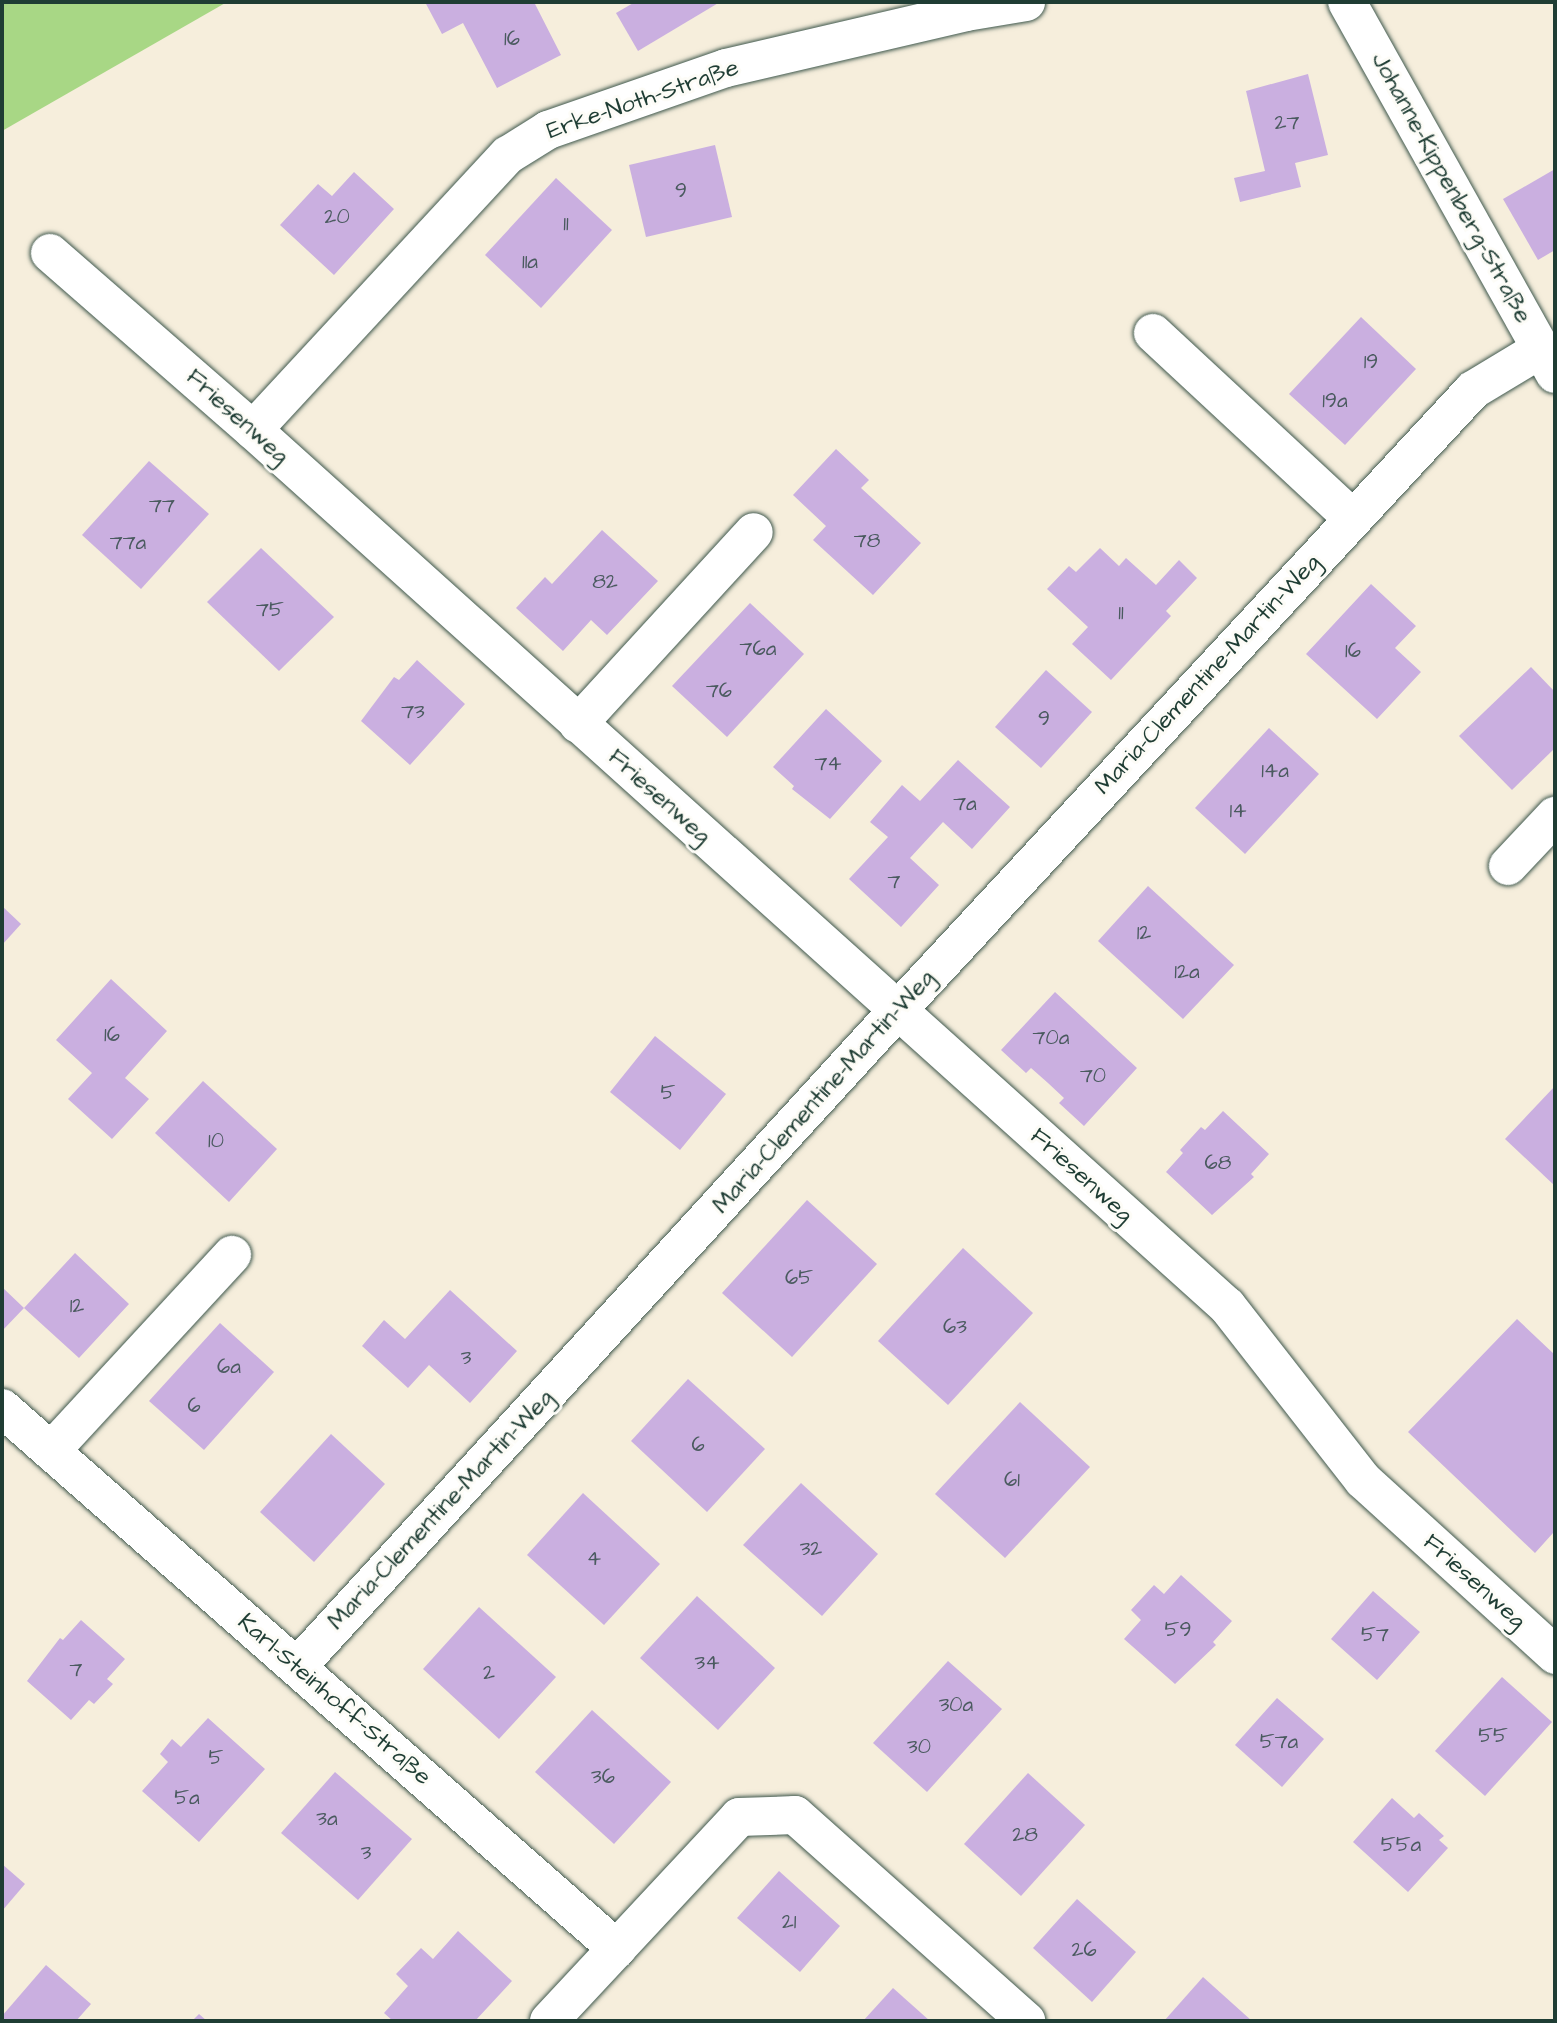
<!DOCTYPE html>
<html>
<head>
<meta charset="utf-8">
<style>
  body { margin:0 }
  #map { position:relative; width:1557px; height:2023px; overflow:hidden; background:#f6eedc; font-family:"Architects Daughter",sans-serif }
  div>[style] { position:absolute }
  .green>* { inset:0; background:#a8d785 }
  .building>* { inset:0; background:#caafe0 }
  .roads { filter:drop-shadow(0 0 2px #3f584d) drop-shadow(0 0 2px #3f584d) }
  .minor>* { height:38px; margin:-19px; padding:0 19px; transform-origin:19px; border-radius:19px; background:#fff }
  span { translate:-50% -50%; white-space:nowrap; text-align:center; line-height:1.15; -webkit-text-stroke:6px #fdfcf7; paint-order:stroke }
  .number-label { font-size:21px; color:#4a5a5f }
  .number-label span { -webkit-text-stroke-width:0 }
  .street-label { font-size:24px; color:#1f3d34 }
  .frame { position:absolute; inset:0; border:4px solid #1f3d34; pointer-events:none }
</style>
</head>
<body>
<div id="map">
  <div class="green">
    <i style="clip-path:polygon(2px 2px,227px 2px,2px 131px)"></i>
  </div>
  <div class="building">
    <i style="clip-path:polygon(425px 2px,534px 2px,561px 55px,497px 88px,463px 23px,442px 34px)"></i>
    <i style="clip-path:polygon(635px 2px,720px 2px,638px 51px,616px 13px)"></i>
    <i style="clip-path:polygon(1308px 74px,1328px 155px,1295px 163px,1301px 187px,1240px 202px,1234px 178px,1265px 171px,1246px 91px)"></i>
    <i style="clip-path:polygon(715px 145px,732px 217px,646px 237px,629px 165px)"></i>
    <i style="clip-path:polygon(1555px 169px,1555px 250px,1538px 260px,1503px 199px)"></i>
    <i style="clip-path:polygon(354px 172px,394px 209px,334px 275px,280px 225px,318px 184px,332px 196px)"></i>
    <i style="clip-path:polygon(556px 178px,612px 230px,541px 308px,485px 255px)"></i>
    <i style="clip-path:polygon(1361px 317px,1416px 369px,1345px 445px,1289px 394px)"></i>
    <i style="clip-path:polygon(836px 449px,869px 480px,861px 488px,921px 543px,873px 595px,813px 540px,826px 526px,793px 495px)"></i>
    <i style="clip-path:polygon(149px 461px,209px 514px,141px 589px,82px 535px)"></i>
    <i style="clip-path:polygon(602px 530px,658px 581px,607px 635px,591px 620px,563px 651px,516px 608px,545px 577px,552px 584px)"></i>
    <i style="clip-path:polygon(261px 548px,334px 617px,279px 671px,207px 602px)"></i>
    <i style="clip-path:polygon(1100px 548px,1119px 566px,1126px 558px,1156px 585px,1179px 560px,1197px 578px,1166px 611px,1171px 616px,1111px 680px,1072px 644px,1088px 627px,1047px 589px,1069px 566px,1076px 572px)"></i>
    <i style="clip-path:polygon(1371px 584px,1416px 626px,1395px 648px,1421px 672px,1377px 719px,1306px 654px)"></i>
    <i style="clip-path:polygon(750px 603px,804px 654px,727px 737px,672px 686px)"></i>
    <i style="clip-path:polygon(417px 660px,465px 704px,410px 765px,361px 721px,394px 677px,399px 680px)"></i>
    <i style="clip-path:polygon(1531px 667px,1555px 692px,1555px 748px,1512px 790px,1459px 736px)"></i>
    <i style="clip-path:polygon(1046px 670px,1092px 712px,1041px 768px,995px 727px)"></i>
    <i style="clip-path:polygon(826px 709px,882px 761px,830px 819px,792px 789px,794px 786px,773px 767px)"></i>
    <i style="clip-path:polygon(1269px 728px,1319px 774px,1245px 854px,1195px 808px)"></i>
    <i style="clip-path:polygon(958px 760px,1010px 807px,972px 849px,943px 822px,910px 858px,939px 885px,901px 927px,849px 879px,888px 837px,870px 822px,902px 785px,920px 801px)"></i>
    <i style="clip-path:polygon(1148px 886px,1234px 965px,1183px 1019px,1098px 941px)"></i>
    <i style="clip-path:polygon(2px 906px,21px 924px,2px 945px)"></i>
    <i style="clip-path:polygon(111px 979px,167px 1031px,125px 1078px,149px 1099px,112px 1139px,68px 1099px,92px 1073px,56px 1040px)"></i>
    <i style="clip-path:polygon(1055px 992px,1137px 1068px,1084px 1126px,1059px 1103px,1064px 1098px,1048px 1083px,1031px 1068px,1026px 1073px,1001px 1050px)"></i>
    <i style="clip-path:polygon(655px 1036px,726px 1094px,680px 1150px,610px 1092px)"></i>
    <i style="clip-path:polygon(203px 1081px,277px 1149px,229px 1202px,155px 1133px)"></i>
    <i style="clip-path:polygon(1555px 1086px,1555px 1186px,1505px 1139px)"></i>
    <i style="clip-path:polygon(1223px 1111px,1269px 1154px,1251px 1174px,1254px 1177px,1212px 1215px,1166px 1172px,1183px 1153px,1180px 1150px,1201px 1127px,1205px 1130px)"></i>
    <i style="clip-path:polygon(807px 1200px,877px 1264px,792px 1357px,722px 1293px)"></i>
    <i style="clip-path:polygon(963px 1248px,1033px 1313px,948px 1405px,878px 1341px)"></i>
    <i style="clip-path:polygon(75px 1253px,129px 1304px,79px 1358px,24px 1308px,2px 1331px,2px 1287px,24px 1308px)"></i>
    <i style="clip-path:polygon(450px 1290px,517px 1351px,470px 1403px,429px 1365px,408px 1388px,362px 1346px,384px 1320px,405px 1339px)"></i>
    <i style="clip-path:polygon(1517px 1319px,1555px 1355px,1555px 1535px,1553px 1533px,1535px 1553px,1408px 1432px)"></i>
    <i style="clip-path:polygon(220px 1323px,274px 1372px,204px 1450px,149px 1401px)"></i>
    <i style="clip-path:polygon(688px 1379px,765px 1449px,707px 1512px,631px 1441px)"></i>
    <i style="clip-path:polygon(1020px 1402px,1090px 1467px,1005px 1558px,935px 1494px)"></i>
    <i style="clip-path:polygon(331px 1434px,385px 1484px,314px 1562px,260px 1512px)"></i>
    <i style="clip-path:polygon(801px 1483px,878px 1554px,822px 1616px,743px 1545px)"></i>
    <i style="clip-path:polygon(583px 1493px,660px 1564px,604px 1625px,527px 1555px)"></i>
    <i style="clip-path:polygon(1181px 1575px,1232px 1621px,1213px 1642px,1216px 1645px,1175px 1684px,1124px 1639px,1141px 1620px,1131px 1610px,1154px 1585px,1164px 1594px)"></i>
    <i style="clip-path:polygon(1373px 1591px,1420px 1632px,1377px 1680px,1331px 1639px)"></i>
    <i style="clip-path:polygon(697px 1596px,775px 1668px,718px 1730px,640px 1658px)"></i>
    <i style="clip-path:polygon(479px 1607px,556px 1677px,499px 1739px,423px 1669px)"></i>
    <i style="clip-path:polygon(81px 1620px,125px 1659px,107px 1679px,113px 1684px,94px 1704px,89px 1700px,71px 1720px,27px 1681px,60px 1638px,63px 1640px)"></i>
    <i style="clip-path:polygon(948px 1661px,1002px 1709px,927px 1792px,873px 1743px)"></i>
    <i style="clip-path:polygon(1502px 1677px,1552px 1722px,1485px 1796px,1435px 1751px)"></i>
    <i style="clip-path:polygon(1277px 1698px,1324px 1739px,1282px 1787px,1235px 1745px)"></i>
    <i style="clip-path:polygon(592px 1710px,671px 1782px,614px 1844px,535px 1772px)"></i>
    <i style="clip-path:polygon(208px 1718px,265px 1769px,199px 1842px,142px 1791px,168px 1762px,160px 1754px,172px 1739px,181px 1747px)"></i>
    <i style="clip-path:polygon(335px 1772px,412px 1839px,358px 1900px,281px 1833px)"></i>
    <i style="clip-path:polygon(1028px 1773px,1085px 1825px,1021px 1896px,964px 1844px)"></i>
    <i style="clip-path:polygon(1392px 1798px,1414px 1818px,1419px 1813px,1444px 1836px,1439px 1840px,1448px 1848px,1408px 1892px,1353px 1842px)"></i>
    <i style="clip-path:polygon(2px 1864px,25px 1884px,2px 1911px)"></i>
    <i style="clip-path:polygon(779px 1871px,840px 1926px,800px 1972px,737px 1918px)"></i>
    <i style="clip-path:polygon(1077px 1899px,1136px 1952px,1092px 2002px,1033px 1948px)"></i>
    <i style="clip-path:polygon(458px 1931px,512px 1981px,475px 2021px,393px 2021px,384px 2013px,408px 1986px,396px 1974px,421px 1948px,433px 1959px)"></i>
    <i style="clip-path:polygon(46px 1965px,91px 2004px,76px 2021px,2px 2021px,2px 2016px)"></i>
    <i style="clip-path:polygon(1203px 1977px,1252px 2021px,1164px 2021px)"></i>
    <i style="clip-path:polygon(893px 1988px,930px 2021px,863px 2021px)"></i>
    <i style="clip-path:polygon(199px 2014px,207px 2021px,192px 2021px)"></i>
  </div>
  <div class="roads">
    <div class="minor">
      <i style="left:1347px;top:2px;width:426px;rotate:60.8deg"></i>
      <i style="left:50px;top:253px;width:269px;rotate:41.1deg"></i>
      <i style="left:253px;top:430px;width:1310px;rotate:41.97deg"></i>
      <i style="left:1227px;top:1306px;width:221px;rotate:52deg"></i>
      <i style="left:1363px;top:1480px;width:260px;rotate:42.3deg"></i>
      <i style="left:1153px;top:333px;width:273px;rotate:42.9deg"></i>
      <i style="left:253px;top:430px;width:375px;rotate:-47.2deg"></i>
      <i style="left:508px;top:155px;width:47px;rotate:-32deg"></i>
      <i style="left:548px;top:130px;width:188px;rotate:-19.2deg"></i>
      <i style="left:726px;top:68px;width:246px;rotate:-13.1deg"></i>
      <i style="left:966px;top:12px;width:61px;rotate:-9.5deg"></i>
      <i style="left:578px;top:724px;width:260px;rotate:-47.5deg"></i>
      <i style="left:1508px;top:866px;width:69px;rotate:-46.8deg"></i>
      <i style="left:2px;top:1408px;width:819px;rotate:41.34deg"></i>
      <i style="left:51px;top:1451px;width:267px;rotate:-47.3deg"></i>
      <i style="left:297px;top:1667px;width:889px;rotate:-47.55deg"></i>
      <i style="left:897px;top:1011px;width:847px;rotate:-47.15deg"></i>
      <i style="left:1473px;top:390px;width:79px;rotate:-31.1deg"></i>
      <i style="left:549px;top:2021px;width:279px;rotate:-47deg"></i>
      <i style="left:739px;top:1817px;width:56px;rotate:-2deg"></i>
      <i style="left:795px;top:1815px;width:310px;rotate:41.7deg"></i>
    </div>
  </div>
  <div class="number-label">
    <span style="left:512px;top:39px">16</span>
    <span style="left:1287px;top:123px">27</span>
    <span style="left:681px;top:191px">9</span>
    <span style="left:337px;top:217px">20</span>
    <span style="left:566px;top:224px">11</span>
    <span style="left:530px;top:262px">11a</span>
    <span style="left:1371px;top:362px">19</span>
    <span style="left:1335px;top:401px">19a</span>
    <span style="left:162px;top:506px">77</span>
    <span style="left:867px;top:541px">78</span>
    <span style="left:128px;top:543px">77a</span>
    <span style="left:605px;top:582px">82</span>
    <span style="left:270px;top:610px">75</span>
    <span style="left:1121px;top:613px">11</span>
    <span style="left:758px;top:649px">76a</span>
    <span style="left:1353px;top:651px">16</span>
    <span style="left:719px;top:691px">76</span>
    <span style="left:413px;top:712px">73</span>
    <span style="left:1044px;top:719px">9</span>
    <span style="left:828px;top:764px">74</span>
    <span style="left:1275px;top:771px">14a</span>
    <span style="left:965px;top:804px">7a</span>
    <span style="left:1238px;top:811px">14</span>
    <span style="left:894px;top:882px">7</span>
    <span style="left:1144px;top:933px">12</span>
    <span style="left:1187px;top:972px">12a</span>
    <span style="left:112px;top:1035px">16</span>
    <span style="left:1051px;top:1038px">70a</span>
    <span style="left:1093px;top:1076px">70</span>
    <span style="left:668px;top:1093px">5</span>
    <span style="left:216px;top:1141px">10</span>
    <span style="left:1218px;top:1163px">68</span>
    <span style="left:799px;top:1278px">65</span>
    <span style="left:77px;top:1306px">12</span>
    <span style="left:955px;top:1327px">63</span>
    <span style="left:466px;top:1358px">3</span>
    <span style="left:229px;top:1367px">6a</span>
    <span style="left:194px;top:1406px">6</span>
    <span style="left:698px;top:1445px">6</span>
    <span style="left:1012px;top:1480px">61</span>
    <span style="left:811px;top:1549px">32</span>
    <span style="left:594px;top:1559px">4</span>
    <span style="left:1178px;top:1630px">59</span>
    <span style="left:1375px;top:1635px">57</span>
    <span style="left:707px;top:1663px">34</span>
    <span style="left:76px;top:1670px">7</span>
    <span style="left:489px;top:1673px">2</span>
    <span style="left:956px;top:1705px">30a</span>
    <span style="left:1493px;top:1736px">55</span>
    <span style="left:1279px;top:1742px">57a</span>
    <span style="left:919px;top:1747px">30</span>
    <span style="left:216px;top:1758px">5</span>
    <span style="left:603px;top:1777px">36</span>
    <span style="left:187px;top:1798px">5a</span>
    <span style="left:327px;top:1819px">3a</span>
    <span style="left:1025px;top:1835px">28</span>
    <span style="left:1401px;top:1845px">55a</span>
    <span style="left:366px;top:1853px">3</span>
    <span style="left:789px;top:1922px">21</span>
    <span style="left:1084px;top:1950px">26</span>
  </div>
  <div class="street-label">
    <span style="left:643px;top:100px;rotate:-19deg">Erke-Noth-Straße</span>
    <span style="left:1451px;top:188px;rotate:61deg">Johanne-Kippenberg-Straße</span>
    <span style="left:237px;top:417px;rotate:42deg">Friesenweg</span>
    <span style="left:1208px;top:675px;rotate:-47deg">Maria-Clementine-Martin-Weg</span>
    <span style="left:659px;top:797px;rotate:42deg">Friesenweg</span>
    <span style="left:824px;top:1092px;rotate:-48deg">Maria-Clementine-Martin-Weg</span>
    <span style="left:1081px;top:1176px;rotate:42deg">Friesenweg</span>
    <span style="left:441px;top:1510px;rotate:-47deg">Maria-Clementine-Martin-Weg</span>
    <span style="left:1474px;top:1582px;rotate:42deg">Friesenweg</span>
    <span style="left:334px;top:1700px;rotate:41deg">Karl-Steinhoff-Straße</span>
  </div>
  <div class="frame"></div>
</div>
</body>
</html>
